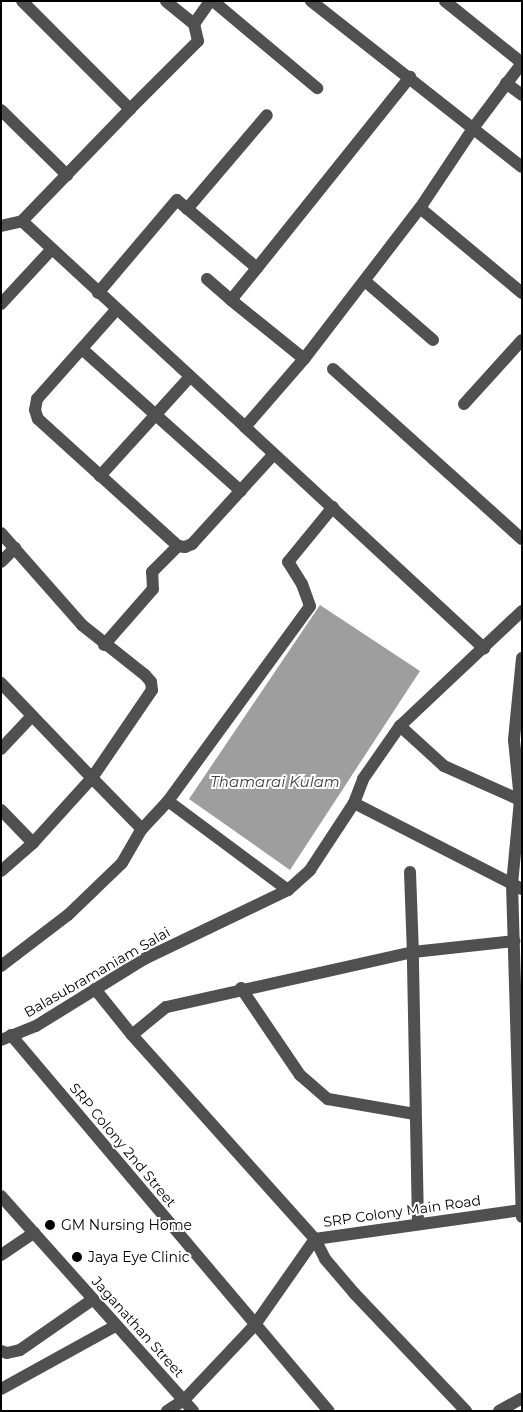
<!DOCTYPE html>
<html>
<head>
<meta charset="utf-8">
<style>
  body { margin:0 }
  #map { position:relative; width:523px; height:1412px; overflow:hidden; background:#fff; font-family:Montserrat,sans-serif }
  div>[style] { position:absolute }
  .water>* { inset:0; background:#9e9e9e }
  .minor>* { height:12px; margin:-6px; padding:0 6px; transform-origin:6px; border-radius:6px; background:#505050 }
  .dots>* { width:14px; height:14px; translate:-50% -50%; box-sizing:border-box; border:2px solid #fff; border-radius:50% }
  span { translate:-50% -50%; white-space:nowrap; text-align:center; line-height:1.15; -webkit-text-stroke:4px #fff; paint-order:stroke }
  .street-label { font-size:14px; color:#000 }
  .poi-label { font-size:14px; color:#000 }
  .left { translate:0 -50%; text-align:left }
  .water-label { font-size:15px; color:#3f3f3f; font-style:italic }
  .frame { position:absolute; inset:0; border:2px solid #000; pointer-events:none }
</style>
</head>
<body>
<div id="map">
  <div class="water">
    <i style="clip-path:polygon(320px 605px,420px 671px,290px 870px,189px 799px)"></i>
  </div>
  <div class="minor">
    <i style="left:22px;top:1px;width:153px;rotate:45deg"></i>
    <i style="left:130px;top:109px;width:96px;rotate:-45deg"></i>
    <i style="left:198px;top:41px;width:17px;rotate:-103deg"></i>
    <i style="left:194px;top:24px;width:36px;rotate:-141deg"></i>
    <i style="left:213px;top:1px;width:136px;rotate:39.9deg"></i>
    <i style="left:311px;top:1px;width:268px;rotate:38.2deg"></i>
    <i style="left:194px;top:24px;width:28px;rotate:-55deg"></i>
    <i style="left:506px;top:83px;width:20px;rotate:37deg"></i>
    <i style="left:1px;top:110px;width:93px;rotate:44.6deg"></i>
    <i style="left:420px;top:208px;width:133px;rotate:39.8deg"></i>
    <i style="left:187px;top:209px;width:123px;rotate:-49.6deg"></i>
    <i style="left:22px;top:221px;width:156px;rotate:-46deg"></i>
    <i style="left:1px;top:226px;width:22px;rotate:-13deg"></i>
    <i style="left:22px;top:221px;width:304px;rotate:42.7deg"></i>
    <i style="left:245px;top:427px;width:90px;rotate:-49.1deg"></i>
    <i style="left:304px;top:359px;width:190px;rotate:-52.5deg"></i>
    <i style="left:420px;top:208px;width:97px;rotate:-56.3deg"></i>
    <i style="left:474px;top:127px;width:80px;rotate:-53.1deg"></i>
    <i style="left:522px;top:63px;width:99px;rotate:-141.2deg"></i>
    <i style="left:257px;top:268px;width:245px;rotate:-51.3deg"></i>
    <i style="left:207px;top:279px;width:32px;rotate:41deg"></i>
    <i style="left:365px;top:281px;width:90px;rotate:40.9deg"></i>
    <i style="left:98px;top:293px;width:122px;rotate:-49.7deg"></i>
    <i style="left:177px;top:200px;width:105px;rotate:40.4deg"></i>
    <i style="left:257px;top:268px;width:41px;rotate:129.1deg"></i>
    <i style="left:231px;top:300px;width:94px;rotate:38.9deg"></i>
    <i style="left:1px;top:304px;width:75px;rotate:-47.2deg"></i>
    <i style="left:116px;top:310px;width:119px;rotate:131.6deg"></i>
    <i style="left:37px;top:399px;width:11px;rotate:100deg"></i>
    <i style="left:35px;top:410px;width:9px;rotate:72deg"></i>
    <i style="left:38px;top:419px;width:189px;rotate:42.2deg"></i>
    <i style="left:178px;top:546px;width:7px;rotate:8deg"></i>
    <i style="left:185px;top:547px;width:8px;rotate:-23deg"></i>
    <i style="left:192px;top:544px;width:120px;rotate:-47.7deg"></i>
    <i style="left:82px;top:349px;width:213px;rotate:41.8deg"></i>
    <i style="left:333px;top:369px;width:254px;rotate:42deg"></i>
    <i style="left:464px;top:404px;width:86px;rotate:-47.8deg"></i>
    <i style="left:245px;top:427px;width:326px;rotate:42.8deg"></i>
    <i style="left:100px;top:476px;width:132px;rotate:-47.8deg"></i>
    <i style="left:1px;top:533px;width:123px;rotate:48.6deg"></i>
    <i style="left:82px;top:625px;width:80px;rotate:38.4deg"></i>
    <i style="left:145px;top:675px;width:9px;rotate:49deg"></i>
    <i style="left:151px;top:682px;width:8px;rotate:83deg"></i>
    <i style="left:152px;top:690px;width:107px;rotate:124.3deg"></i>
    <i style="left:92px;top:778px;width:132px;rotate:-133.8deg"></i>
    <i style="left:1px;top:562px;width:20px;rotate:-45deg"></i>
    <i style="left:104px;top:645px;width:74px;rotate:-48.8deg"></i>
    <i style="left:153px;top:589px;width:17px;rotate:-93deg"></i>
    <i style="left:152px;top:572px;width:37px;rotate:-45deg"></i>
    <i style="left:522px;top:658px;width:82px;rotate:95.6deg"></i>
    <i style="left:514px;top:740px;width:60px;rotate:84.3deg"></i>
    <i style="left:520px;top:800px;width:84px;rotate:95.4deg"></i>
    <i style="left:512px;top:884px;width:333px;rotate:88.3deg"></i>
    <i style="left:400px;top:726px;width:59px;rotate:42.3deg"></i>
    <i style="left:444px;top:766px;width:83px;rotate:24.1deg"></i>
    <i style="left:1px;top:749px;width:45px;rotate:-46.8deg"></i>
    <i style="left:168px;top:801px;width:241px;rotate:-53.9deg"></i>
    <i style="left:310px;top:606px;width:23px;rotate:-110deg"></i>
    <i style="left:302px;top:584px;width:26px;rotate:-122deg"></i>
    <i style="left:288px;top:562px;width:71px;rotate:-50.7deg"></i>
    <i style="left:354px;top:803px;width:26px;rotate:-69deg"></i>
    <i style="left:363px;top:779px;width:65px;rotate:-55.1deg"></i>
    <i style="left:400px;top:726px;width:168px;rotate:-43.3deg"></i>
    <i style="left:1px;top:810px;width:46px;rotate:45.9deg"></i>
    <i style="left:33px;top:843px;width:88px;rotate:-47.8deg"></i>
    <i style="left:92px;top:778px;width:71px;rotate:45.6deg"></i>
    <i style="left:142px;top:829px;width:38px;rotate:-47deg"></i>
    <i style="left:168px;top:801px;width:149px;rotate:36.6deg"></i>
    <i style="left:288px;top:890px;width:30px;rotate:-42deg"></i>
    <i style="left:310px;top:870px;width:80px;rotate:-56.7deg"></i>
    <i style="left:354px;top:803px;width:189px;rotate:27.1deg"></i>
    <i style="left:1px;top:871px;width:43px;rotate:-41.2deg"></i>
    <i style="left:410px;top:872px;width:80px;rotate:87.9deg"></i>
    <i style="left:413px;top:952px;width:102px;rotate:-6.2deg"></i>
    <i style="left:1px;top:966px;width:84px;rotate:-37.3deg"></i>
    <i style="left:68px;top:915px;width:75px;rotate:-43.9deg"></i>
    <i style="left:122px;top:863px;width:39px;rotate:-60deg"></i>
    <i style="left:241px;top:988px;width:105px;rotate:55.9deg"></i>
    <i style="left:300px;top:1075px;width:37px;rotate:41deg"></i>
    <i style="left:328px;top:1099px;width:88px;rotate:9.8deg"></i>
    <i style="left:95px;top:989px;width:59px;rotate:51.2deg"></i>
    <i style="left:11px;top:1035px;width:492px;rotate:49.8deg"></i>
    <i style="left:1px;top:1040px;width:38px;rotate:-22deg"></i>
    <i style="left:36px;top:1026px;width:127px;rotate:-31.8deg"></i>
    <i style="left:144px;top:959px;width:160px;rotate:-25.6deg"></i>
    <i style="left:1px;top:1196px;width:288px;rotate:48.2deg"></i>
    <i style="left:418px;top:1224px;width:272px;rotate:-91.1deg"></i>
    <i style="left:413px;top:952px;width:253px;rotate:167.4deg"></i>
    <i style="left:166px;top:1007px;width:44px;rotate:140.5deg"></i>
    <i style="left:132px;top:1035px;width:274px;rotate:48.1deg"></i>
    <i style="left:315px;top:1239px;width:22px;rotate:63deg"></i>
    <i style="left:325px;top:1259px;width:45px;rotate:49.5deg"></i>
    <i style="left:354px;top:1293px;width:163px;rotate:46.5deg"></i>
    <i style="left:1px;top:1255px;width:40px;rotate:-34deg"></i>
    <i style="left:1px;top:1351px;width:6px;rotate:18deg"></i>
    <i style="left:7px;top:1353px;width:13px;rotate:-13deg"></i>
    <i style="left:20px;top:1350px;width:88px;rotate:-34.8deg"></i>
    <i style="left:1px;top:1389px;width:130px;rotate:-28.9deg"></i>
    <i style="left:167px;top:1411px;width:20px;rotate:-33deg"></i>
    <i style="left:184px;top:1400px;width:102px;rotate:-46.6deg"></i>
    <i style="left:254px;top:1326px;width:106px;rotate:-55deg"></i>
    <i style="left:315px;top:1239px;width:209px;rotate:-8deg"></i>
    <i style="left:499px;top:1411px;width:26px;rotate:-29deg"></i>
  </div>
  <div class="dots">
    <i style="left:50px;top:1225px;background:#000"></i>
    <i style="left:77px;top:1257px;background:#000"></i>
  </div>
  <div class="street-label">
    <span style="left:97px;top:972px;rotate:-30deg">Balasubramaniam Salai</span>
    <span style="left:123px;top:1145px;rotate:50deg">SRP Colony 2nd Street</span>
    <span style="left:402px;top:1211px;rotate:-8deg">SRP Colony Main Road</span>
    <span style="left:138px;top:1327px;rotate:48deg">Jaganathan Street</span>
  </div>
  <div class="poi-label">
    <span class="left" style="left:61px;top:1225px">GM Nursing Home</span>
    <span class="left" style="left:88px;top:1257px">Jaya Eye Clinic</span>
  </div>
  <div class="water-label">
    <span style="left:275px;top:782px">Thamarai Kulam</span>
  </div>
  <div class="frame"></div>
</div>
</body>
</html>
